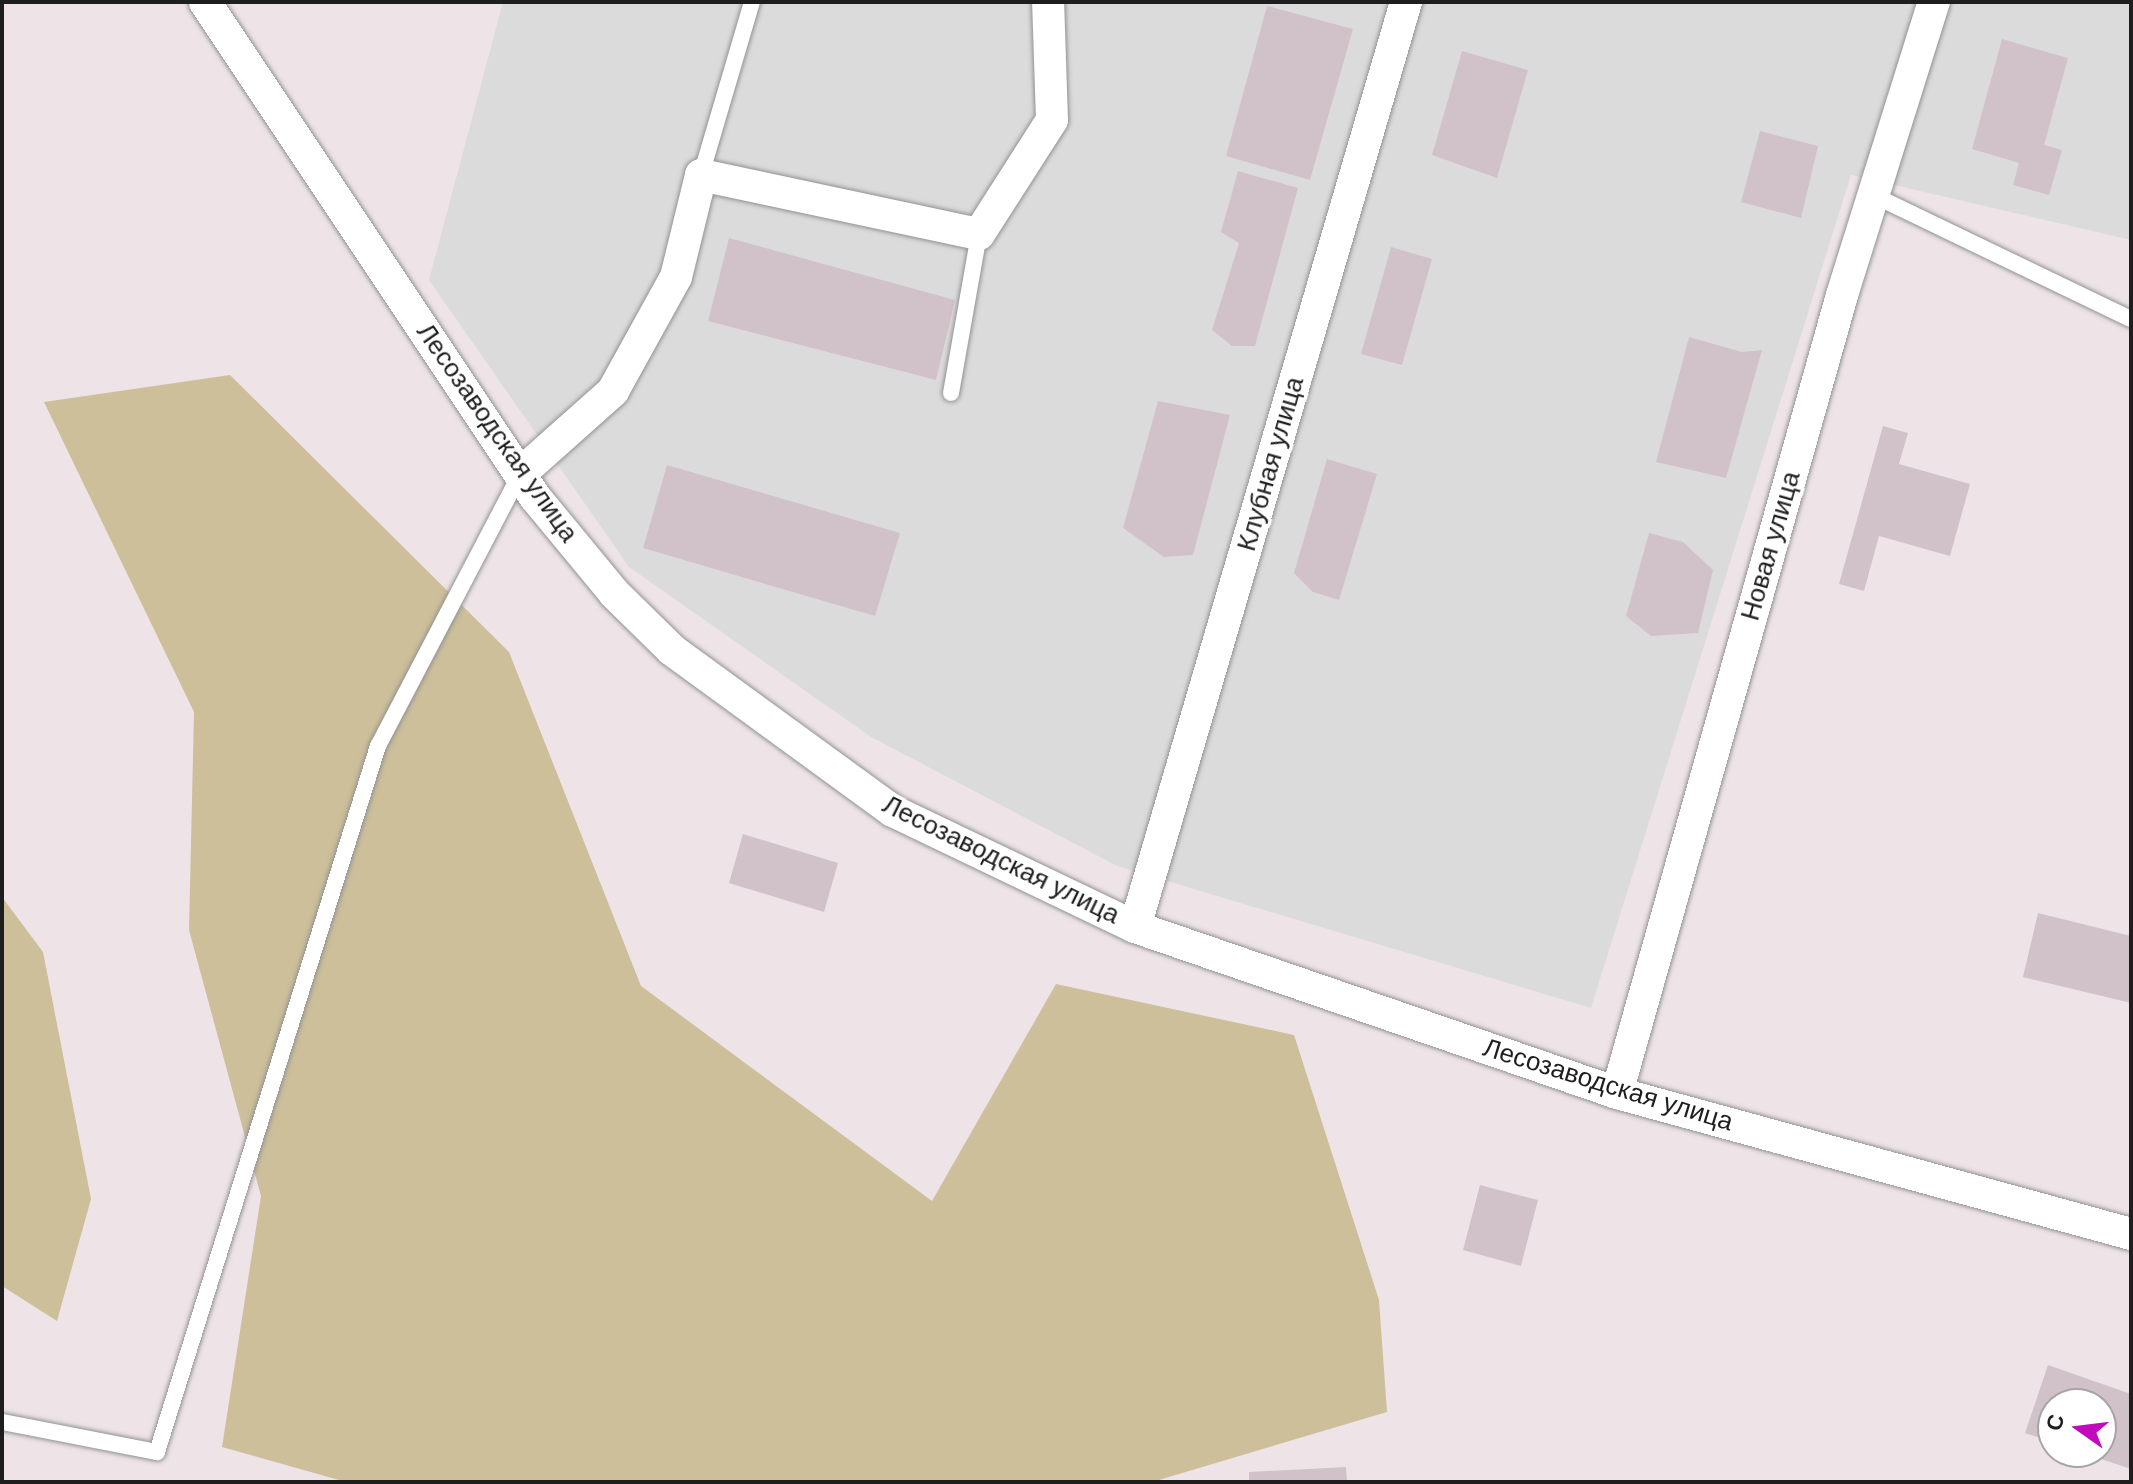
<!DOCTYPE html>
<html>
<head>
<meta charset="utf-8">
<style>
  body { margin:0 }
  #map { position:relative; width:2133px; height:1484px; overflow:hidden; background:#eee4e7; font-family:"DM Sans",sans-serif }
  div>[style] { position:absolute }
  .residential>* { inset:0; background:#dcdbdc }
  .forest>* { inset:0; background:#ccbf9a }
  .building>* { inset:0; background:#d1c2ca }
  .roads { filter:drop-shadow(0 0 2px #929292) drop-shadow(0 0 2px #929292) }
  .lane>* { height:16px; margin:-8px; padding:0 8px; transform-origin:8px; border-radius:8px; background:#fff }
  .street>* { height:32px; margin:-16px; padding:0 16px; transform-origin:16px; border-radius:16px; background:#fff }
  span { translate:-50% -50%; white-space:nowrap; text-align:center; line-height:1.15; -webkit-text-stroke:7px #fff; paint-order:stroke }
  .street-label { font-size:26px; color:#1e1e1e }
  .frame { position:absolute; inset:0; border:4px solid #1e1e1e; pointer-events:none }
  .north { position:absolute; left:2037px; top:1388px; width:80px; height:80px; box-sizing:border-box; background:#fff; border:2px solid #a5a5a5; border-radius:50%; rotate:284deg; font-size:22px; font-weight:700; line-height:32px; text-align:center; color:#1e1e1e }
  .north::after { content:''; display:block; margin:auto; width:28px; height:36px; background:#c209bb; clip-path:polygon(50% 0,100% 100%,50% 72%,0 100%) }
</style>
</head>
<body>
<div id="map">
  <div class="residential">
    <i style="clip-path:polygon(503px 2px,2131px 2px,2131px 240px,1851px 175px,1591px 1008px,1117px 866px,871px 737px,629px 567px,429px 280px)"></i>
  </div>
  <div class="forest">
    <i style="clip-path:polygon(230px 375px,509px 652px,641px 986px,932px 1201px,1056px 984px,1294px 1035px,1379px 1300px,1387px 1412px,1152px 1482px,346px 1482px,222px 1447px,261px 1196px,189px 930px,194px 712px,44px 402px)"></i>
    <i style="clip-path:polygon(2px 897px,43px 952px,91px 1199px,57px 1321px,2px 1286px)"></i>
  </div>
  <div class="building">
    <i style="clip-path:polygon(1267px 6px,1353px 29px,1310px 180px,1226px 156px)"></i>
    <i style="clip-path:polygon(2002px 39px,2068px 58px,2044px 145px,2062px 150px,2049px 195px,2013px 185px,2019px 163px,1972px 149px)"></i>
    <i style="clip-path:polygon(1462px 51px,1528px 70px,1497px 178px,1432px 155px)"></i>
    <i style="clip-path:polygon(1760px 131px,1818px 146px,1801px 218px,1741px 202px)"></i>
    <i style="clip-path:polygon(1238px 171px,1298px 188px,1255px 346px,1232px 346px,1212px 330px,1239px 243px,1221px 232px)"></i>
    <i style="clip-path:polygon(729px 238px,955px 300px,936px 380px,708px 321px)"></i>
    <i style="clip-path:polygon(1391px 247px,1432px 259px,1402px 365px,1361px 354px)"></i>
    <i style="clip-path:polygon(1689px 337px,1742px 352px,1762px 350px,1726px 478px,1656px 462px)"></i>
    <i style="clip-path:polygon(1158px 401px,1230px 415px,1193px 555px,1164px 557px,1123px 528px)"></i>
    <i style="clip-path:polygon(1883px 426px,1908px 433px,1899px 464px,1970px 484px,1950px 556px,1879px 536px,1864px 591px,1839px 584px)"></i>
    <i style="clip-path:polygon(1327px 459px,1377px 474px,1339px 600px,1313px 592px,1294px 573px)"></i>
    <i style="clip-path:polygon(667px 465px,900px 533px,875px 616px,643px 548px)"></i>
    <i style="clip-path:polygon(1649px 533px,1683px 542px,1713px 570px,1698px 633px,1651px 636px,1626px 616px)"></i>
    <i style="clip-path:polygon(743px 834px,838px 863px,824px 912px,729px 883px)"></i>
    <i style="clip-path:polygon(2038px 913px,2131px 936px,2131px 1003px,2023px 977px)"></i>
    <i style="clip-path:polygon(1480px 1185px,1538px 1200px,1521px 1266px,1463px 1250px)"></i>
    <i style="clip-path:polygon(2048px 1365px,2131px 1394px,2131px 1469px,2083px 1453px,2101px 1452px,2101px 1404px,2053px 1404px,2053px 1442px,2025px 1433px)"></i>
    <i style="clip-path:polygon(1346px 1467px,1347px 1482px,1249px 1482px,1249px 1472px)"></i>
  </div>
  <div class="roads">
    <div class="lane">
      <i style="left:701px;top:175px;width:180px;rotate:-73.6deg"></i>
      <i style="left:1873px;top:195px;width:286px;rotate:25.7deg"></i>
      <i style="left:951px;top:393px;width:161px;rotate:-80deg"></i>
      <i style="left:2px;top:1422px;width:158px;rotate:11deg"></i>
      <i style="left:157px;top:1452px;width:740px;rotate:-72.62deg"></i>
      <i style="left:378px;top:746px;width:307px;rotate:-62.4deg"></i>
    </div>
    <div class="street">
      <i style="left:205px;top:2px;width:595px;rotate:56.31deg"></i>
      <i style="left:535px;top:497px;width:124px;rotate:50.5deg"></i>
      <i style="left:614px;top:593px;width:81px;rotate:44.5deg"></i>
      <i style="left:672px;top:650px;width:273px;rotate:36.1deg"></i>
      <i style="left:893px;top:811px;width:268px;rotate:25.6deg"></i>
      <i style="left:1135px;top:927px;width:510px;rotate:19deg"></i>
      <i style="left:1617px;top:1093px;width:533px;rotate:15.34deg"></i>
      <i style="left:520px;top:474px;width:125px;rotate:-41.7deg"></i>
      <i style="left:613px;top:391px;width:130px;rotate:-61.1deg"></i>
      <i style="left:676px;top:277px;width:105px;rotate:-76.2deg"></i>
      <i style="left:701px;top:175px;width:284px;rotate:12deg"></i>
      <i style="left:979px;top:234px;width:135px;rotate:-57.4deg"></i>
      <i style="left:1052px;top:120px;width:118px;rotate:-91.9deg"></i>
      <i style="left:1135px;top:927px;width:964px;rotate:-73.67deg"></i>
      <i style="left:1617px;top:1093px;width:829px;rotate:-74.25deg"></i>
      <i style="left:1842px;top:295px;width:307px;rotate:-72.6deg"></i>
    </div>
  </div>
  <div class="street-label">
    <span style="left:497px;top:433px;rotate:55deg">Лесозаводская улица</span>
    <span style="left:1271px;top:464px;rotate:-74deg">Клубная улица</span>
    <span style="left:1771px;top:546px;rotate:-74deg">Новая улица</span>
    <span style="left:1001px;top:860px;rotate:26deg">Лесозаводская улица</span>
    <span style="left:1608px;top:1085px;rotate:17deg">Лесозаводская улица</span>
  </div>
  <div class="frame"></div>
  <div class="north">С</div>
</div>
</body>
</html>
